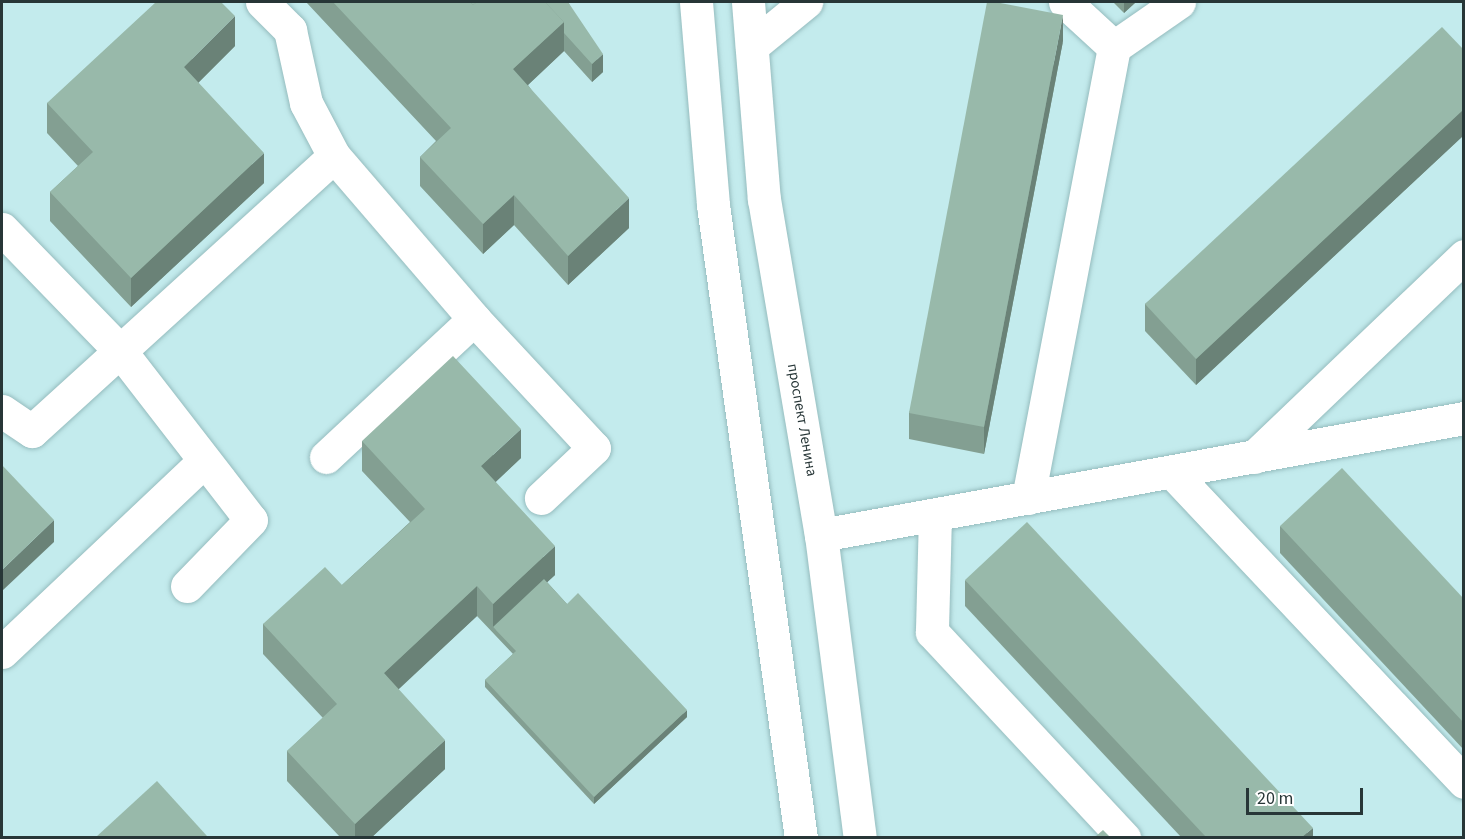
<!DOCTYPE html>
<html>
<head>
<meta charset="utf-8">
<style>
  body { margin:0 }
  #map { position:relative; width:1465px; height:839px; overflow:hidden; background:#c3ebed; font-family:"Source Sans 3",sans-serif }
  div>[style] { position:absolute }
  .roads { filter:drop-shadow(0 0 2px #95bcbe) drop-shadow(0 0 2px #95bcbe) }
  .minor>* { height:33px; margin:-16.5px; padding:0 16.5px; transform-origin:16.5px; border-radius:16.5px; background:#fff }
  .major>* { height:33px; margin:-16.5px; padding:0 16.5px; transform-origin:16.5px; border-radius:16.5px; background:#fff }
  .wall>* { inset:0; background:#839f92 }
  .shaded-wall>* { inset:0; background:#6a8277 }
  .building>* { inset:0; background:#98b9aa }
  span { translate:-50% -50%; white-space:nowrap; text-align:center; line-height:1.15; -webkit-text-stroke:5px #fff; paint-order:stroke }
  .street-label { font-size:15px; color:#273637 }
  .frame { position:absolute; inset:0; border:3px solid #273637; pointer-events:none }
  .scale { position:absolute; left:1246px; top:788px; width:117px; height:27px; box-sizing:border-box; border:3px solid #273637; border-top:0; padding-left:8px; font-size:18px; line-height:21px; white-space:nowrap; color:#273637; -webkit-text-stroke:4px #fff; paint-order:stroke }
</style>
</head>
<body>
<div id="map">
  <div class="roads">
    <div class="minor">
      <i style="left:262px;top:2px;width:40px;rotate:45deg"></i>
      <i style="left:290px;top:30px;width:75px;rotate:77.6deg"></i>
      <i style="left:306px;top:103px;width:60px;rotate:62.2deg"></i>
      <i style="left:334px;top:156px;width:215px;rotate:49.3deg"></i>
      <i style="left:474px;top:319px;width:176px;rotate:47.1deg"></i>
      <i style="left:594px;top:448px;width:73px;rotate:136.7deg"></i>
      <i style="left:1065px;top:2px;width:67px;rotate:42.6deg"></i>
      <i style="left:752px;top:46px;width:70px;rotate:-39.2deg"></i>
      <i style="left:2px;top:229px;width:171px;rotate:45.9deg"></i>
      <i style="left:121px;top:352px;width:212px;rotate:52.3deg"></i>
      <i style="left:251px;top:520px;width:92px;rotate:134.1deg"></i>
      <i style="left:2px;top:411px;width:36px;rotate:34deg"></i>
      <i style="left:32px;top:431px;width:408px;rotate:-42.3deg"></i>
      <i style="left:326px;top:457px;width:202px;rotate:-43deg"></i>
      <i style="left:1254px;top:457px;width:291px;rotate:-43.7deg"></i>
      <i style="left:1172px;top:472px;width:426px;rotate:46.7deg"></i>
      <i style="left:1028px;top:498px;width:459px;rotate:-79.2deg"></i>
      <i style="left:1114px;top:47px;width:79px;rotate:-34.7deg"></i>
      <i style="left:935px;top:515px;width:117px;rotate:91.5deg"></i>
      <i style="left:932px;top:632px;width:282px;rotate:47deg"></i>
      <i style="left:821px;top:535px;width:654px;rotate:-10.31deg"></i>
      <i style="left:2px;top:652px;width:278px;rotate:-43.4deg"></i>
    </div>
    <div class="major">
      <i style="left:696px;top:2px;width:204px;rotate:85.2deg"></i>
      <i style="left:713px;top:205px;width:639px;rotate:82.09deg"></i>
      <i style="left:748px;top:2px;width:198px;rotate:85.4deg"></i>
      <i style="left:764px;top:199px;width:341px;rotate:80.4deg"></i>
      <i style="left:821px;top:535px;width:305px;rotate:82.7deg"></i>
    </div>
  </div>
  <div class="wall">
    <i style="clip-path:polygon(306px 2px,568px 2px,603px 72px,592px 82px,564px 51px,528px 85px,629px 228px,568px 285px,514px 225px,483px 254px,420px 186px,420px 157px,436px 141px)"></i>
    <i style="clip-path:polygon(1113px 2px,1136px 2px,1124px 13px)"></i>
    <i style="clip-path:polygon(1063px 41px,984px 454px,909px 439px,909px 413px)"></i>
    <i style="clip-path:polygon(235px 46px,198px 83px,264px 183px,131px 307px,50px 221px,50px 192px,78px 166px,47px 133px,47px 103px)"></i>
    <i style="clip-path:polygon(1464px 50px,1464px 135px,1196px 385px,1145px 331px,1145px 304px)"></i>
    <i style="clip-path:polygon(362px 441px,521px 458px,495px 482px,555px 575px,547px 582px,567px 604px,687px 717px,594px 804px,485px 687px,485px 680px,513px 654px,477px 616px,398px 689px,445px 769px,372px 837px,340px 837px,287px 781px,287px 751px,323px 718px,263px 654px,263px 624px,342px 585px,410px 522px,362px 471px)"></i>
    <i style="clip-path:polygon(1280px 526px,1464px 599px,1464px 750px,1280px 553px)"></i>
    <i style="clip-path:polygon(965px 580px,1313px 837px,1181px 837px,965px 606px)"></i>
  </div>
  <div class="shaded-wall">
    <i style="clip-path:polygon(1124px 2px,1136px 2px,1124px 13px)"></i>
    <i style="clip-path:polygon(1063px 15px,1063px 41px,984px 454px,984px 427px)"></i>
    <i style="clip-path:polygon(235px 16px,235px 46px,184px 97px,184px 67px)"></i>
    <i style="clip-path:polygon(564px 22px,564px 51px,513px 99px,513px 69px)"></i>
    <i style="clip-path:polygon(603px 54px,603px 72px,592px 82px,592px 64px)"></i>
    <i style="clip-path:polygon(1464px 109px,1464px 135px,1196px 385px,1196px 359px)"></i>
    <i style="clip-path:polygon(264px 153px,264px 183px,131px 307px,131px 278px)"></i>
    <i style="clip-path:polygon(514px 195px,514px 225px,483px 254px,483px 224px)"></i>
    <i style="clip-path:polygon(629px 198px,629px 228px,568px 285px,568px 256px)"></i>
    <i style="clip-path:polygon(521px 429px,521px 458px,481px 496px,481px 466px)"></i>
    <i style="clip-path:polygon(54px 520px,54px 542px,2px 591px,2px 570px)"></i>
    <i style="clip-path:polygon(555px 546px,555px 575px,496px 630px,493px 627px,493px 604px)"></i>
    <i style="clip-path:polygon(477px 586px,477px 616px,384px 703px,384px 673px)"></i>
    <i style="clip-path:polygon(687px 710px,687px 717px,594px 804px,594px 797px)"></i>
    <i style="clip-path:polygon(445px 740px,445px 769px,372px 837px,355px 837px,355px 824px)"></i>
    <i style="clip-path:polygon(1313px 828px,1313px 837px,1302px 837px)"></i>
  </div>
  <div class="building">
    <i style="clip-path:polygon(156px 2px,221px 2px,235px 16px,184px 67px,264px 153px,131px 278px,50px 192px,93px 152px,47px 103px)"></i>
    <i style="clip-path:polygon(333px 2px,470px 2px,473px 5px,477px 2px,545px 2px,564px 22px,513px 69px,629px 198px,568px 256px,514px 195px,483px 224px,420px 157px,451px 128px)"></i>
    <i style="clip-path:polygon(470px 2px,477px 2px,473px 5px)"></i>
    <i style="clip-path:polygon(545px 2px,568px 2px,603px 54px,592px 64px,564px 33px,564px 22px)"></i>
    <i style="clip-path:polygon(987px 2px,995px 2px,1063px 15px,984px 427px,909px 413px)"></i>
    <i style="clip-path:polygon(1442px 27px,1464px 50px,1464px 109px,1196px 359px,1145px 304px)"></i>
    <i style="clip-path:polygon(453px 356px,521px 429px,481px 466px,555px 546px,493px 604px,477px 586px,384px 673px,445px 740px,355px 824px,287px 751px,337px 704px,263px 624px,325px 567px,342px 585px,425px 509px,362px 441px)"></i>
    <i style="clip-path:polygon(2px 465px,54px 520px,2px 570px)"></i>
    <i style="clip-path:polygon(1342px 468px,1464px 599px,1464px 723px,1280px 526px)"></i>
    <i style="clip-path:polygon(1027px 522px,1313px 828px,1302px 837px,1206px 837px,965px 580px)"></i>
    <i style="clip-path:polygon(544px 579px,567px 604px,578px 593px,687px 710px,594px 797px,485px 680px,516px 651px,493px 627px)"></i>
    <i style="clip-path:polygon(157px 781px,207px 836px,205px 837px,96px 837px)"></i>
    <i style="clip-path:polygon(1103px 830px,1110px 837px,1095px 837px)"></i>
  </div>
  <div class="street-label">
    <span style="left:802px;top:420px;rotate:80deg">проспект Ленина</span>
  </div>
  <div class="frame"></div>
  <div class="scale">20 m</div>
</div>
</body>
</html>
